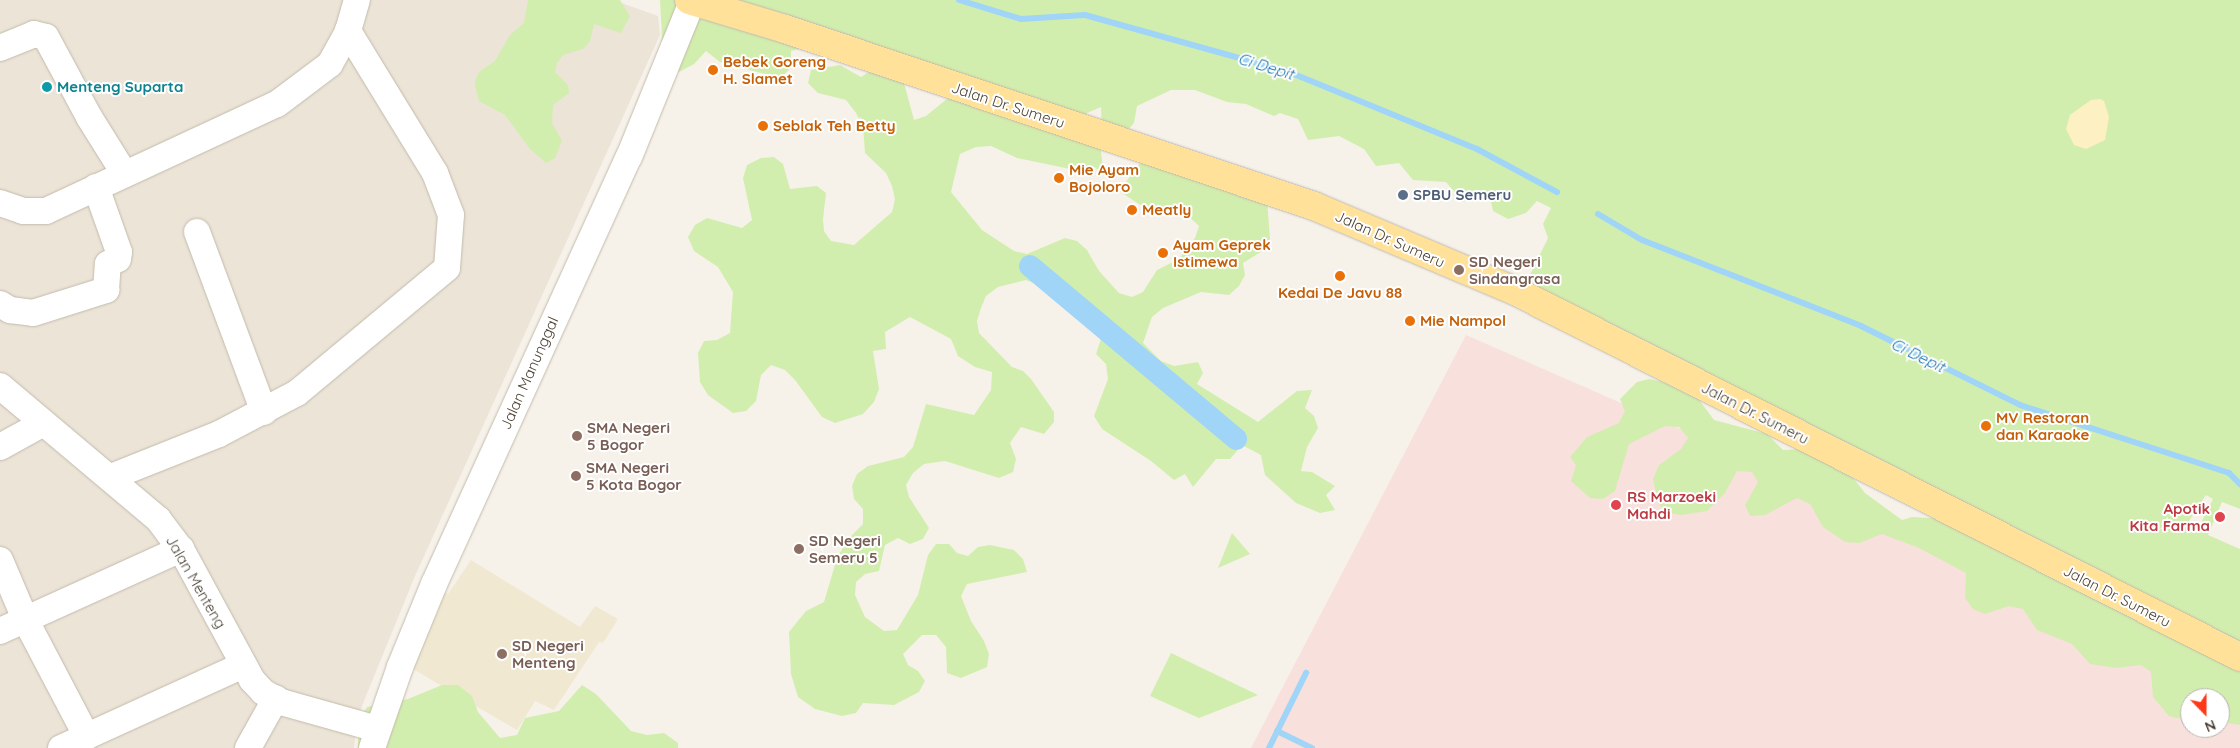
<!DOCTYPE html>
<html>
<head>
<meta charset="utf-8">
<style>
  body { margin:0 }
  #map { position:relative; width:2240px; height:748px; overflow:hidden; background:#f6f2ea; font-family:Quicksand,sans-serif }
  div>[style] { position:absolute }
  .residential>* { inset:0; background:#ebe4d7 }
  .education>* { inset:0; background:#f1e8d2 }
  .medical>* { inset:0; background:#f8e0dc }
  .green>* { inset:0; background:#d2eeae }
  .sand>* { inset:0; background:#fdf0c3 }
  .stream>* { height:6px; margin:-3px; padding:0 3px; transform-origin:3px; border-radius:3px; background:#a0d5f8 }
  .canal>* { height:22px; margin:-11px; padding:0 11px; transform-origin:11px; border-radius:11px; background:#a0d5f8 }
  .roads { filter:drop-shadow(0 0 1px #c3baab) drop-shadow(0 0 1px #c3baab) }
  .minor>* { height:26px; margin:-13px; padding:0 13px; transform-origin:13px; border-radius:13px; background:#fff }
  .major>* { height:28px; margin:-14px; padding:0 14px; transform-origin:14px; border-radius:14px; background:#ffe19a }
  .dots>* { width:14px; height:14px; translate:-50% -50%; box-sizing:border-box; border:2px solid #fff; border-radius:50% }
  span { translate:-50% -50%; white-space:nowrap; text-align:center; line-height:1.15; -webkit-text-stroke:4px #fff; paint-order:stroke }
  .food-label { font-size:15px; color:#c56008; font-weight:700 }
  .left { translate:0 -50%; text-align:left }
  .culture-label { font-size:15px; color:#0d838f; font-weight:700 }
  .street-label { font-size:15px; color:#4b4336 }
  .service-label { font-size:15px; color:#4e5e75; font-weight:700 }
  .education-label { font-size:15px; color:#785e54; font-weight:700 }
  .health-label { font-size:15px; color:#be3a42; font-weight:700 }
  .right { translate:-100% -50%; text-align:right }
  .water-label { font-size:16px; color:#2077b3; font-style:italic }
  .north { position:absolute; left:2180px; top:688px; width:50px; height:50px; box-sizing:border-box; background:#fff; border:1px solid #b7b4af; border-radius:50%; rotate:158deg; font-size:14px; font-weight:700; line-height:20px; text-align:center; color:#4b4336 }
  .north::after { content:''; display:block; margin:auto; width:18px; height:22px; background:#ff3818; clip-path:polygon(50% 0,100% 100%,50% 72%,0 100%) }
</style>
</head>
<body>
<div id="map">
  <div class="residential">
    <i style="clip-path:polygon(0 0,613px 0,658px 16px,660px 35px,415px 576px,357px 718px,354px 748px,0 748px)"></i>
  </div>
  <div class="education">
    <i style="clip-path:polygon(471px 560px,580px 627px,595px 606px,618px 619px,603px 643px,599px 642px,554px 710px,535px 701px,517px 730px,406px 665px,439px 610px,430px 604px,440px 589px,448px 594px)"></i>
  </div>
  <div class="medical">
    <i style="clip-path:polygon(evenodd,1466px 335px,2240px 674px,2240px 748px,1251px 748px,1466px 335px,2190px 698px,2220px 698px,2220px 728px,2190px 728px,2190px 698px)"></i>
  </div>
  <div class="green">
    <i style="clip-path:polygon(528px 0,620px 0,630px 16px,621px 33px,594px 24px,590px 41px,583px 49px,563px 55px,557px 63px,555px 72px,568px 85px,569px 93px,553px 105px,552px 123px,562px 141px,555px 158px,546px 163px,530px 149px,505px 115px,479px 101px,476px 90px,475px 81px,479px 72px,495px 61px,510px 35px,524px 23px)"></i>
    <i style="clip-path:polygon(evenodd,660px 0,2240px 0,2240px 509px,2222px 502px,2208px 535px,2240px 549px,2240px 725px,2220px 722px,2220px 698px,2190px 698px,2190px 721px,2169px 716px,2153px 697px,2151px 672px,2141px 665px,2116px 668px,2090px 664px,2072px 644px,2037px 630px,2023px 609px,2009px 606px,1985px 614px,1973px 609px,1965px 598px,1966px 573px,1919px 548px,1882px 534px,1859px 543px,1845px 542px,1823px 527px,1810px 504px,1797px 498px,1765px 515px,1750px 516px,1745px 505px,1758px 482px,1752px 472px,1737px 471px,1725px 493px,1707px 511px,1681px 515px,1668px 513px,1658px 503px,1653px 479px,1659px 465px,1681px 449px,1688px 438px,1679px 427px,1665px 426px,1629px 444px,1615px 491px,1603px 499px,1590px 498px,1571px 481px,1576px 465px,1570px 457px,1587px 437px,1619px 423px,1625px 411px,1620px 399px,1637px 382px,1649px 379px,1673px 384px,1694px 393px,1714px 420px,1767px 434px,1783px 450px,1805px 449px,1850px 474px,1865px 493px,1902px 520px,1912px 517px,1946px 519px,2040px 549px,2024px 533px,1529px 296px,1527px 281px,1548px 238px,1543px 224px,1551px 208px,1537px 201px,1526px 213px,1508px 219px,1493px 211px,1490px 198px,1481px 192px,1463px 202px,1446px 182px,1413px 180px,1399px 163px,1376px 166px,1364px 149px,1339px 136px,1308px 140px,1298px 119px,1280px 113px,1274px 116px,1246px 104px,1227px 102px,1195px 90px,1171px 90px,1137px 106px,1134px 123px,1120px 138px,1102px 131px,1101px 107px,1087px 113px,1082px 123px,1100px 143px,1103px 169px,1075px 170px,1017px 158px,991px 146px,976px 147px,960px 154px,951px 192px,982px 230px,1014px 251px,1027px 254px,1065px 238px,1077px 241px,1087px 250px,1099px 271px,1119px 293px,1132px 297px,1143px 292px,1157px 270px,1179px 259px,1195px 238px,1199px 226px,1188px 216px,1145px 208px,1119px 191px,1144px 158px,1267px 199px,1270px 239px,1264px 250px,1243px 263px,1245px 275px,1239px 286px,1229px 295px,1201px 292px,1163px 308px,1152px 317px,1143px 343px,1161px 361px,1174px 366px,1198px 362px,1203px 373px,1197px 384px,1258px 422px,1297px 391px,1312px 390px,1305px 408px,1314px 416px,1318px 428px,1307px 447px,1301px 471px,1312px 472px,1335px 486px,1326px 495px,1335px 510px,1320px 513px,1296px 503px,1265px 475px,1261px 455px,1242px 445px,1230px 459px,1216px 459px,1193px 487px,1185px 474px,1174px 480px,1151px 461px,1102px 429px,1094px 416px,1108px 379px,1106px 364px,1096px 354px,1102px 336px,1075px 318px,1065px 305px,1041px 286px,1026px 280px,998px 287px,986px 296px,981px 308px,977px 321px,979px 333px,1012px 367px,1023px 371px,1031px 379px,1054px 412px,1054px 422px,1044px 434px,1021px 427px,1010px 443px,1016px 459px,1013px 472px,999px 478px,945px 461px,924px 464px,913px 473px,906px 485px,909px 497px,929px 528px,923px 539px,910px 544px,898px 538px,885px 545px,879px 571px,865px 574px,856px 582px,855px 595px,865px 617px,884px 631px,897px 630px,918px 595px,928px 555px,936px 544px,949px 544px,957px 553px,968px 556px,978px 547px,990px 545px,1014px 550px,1023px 559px,1027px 572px,967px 584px,961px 596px,971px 621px,984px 641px,989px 654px,987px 667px,961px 678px,947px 673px,946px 647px,936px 635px,922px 635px,903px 654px,908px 665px,918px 671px,925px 681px,919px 692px,894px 705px,863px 703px,856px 713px,842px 716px,815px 709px,798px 697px,791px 674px,789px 632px,806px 611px,824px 602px,837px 558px,848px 539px,863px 524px,863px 509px,854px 499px,852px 486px,857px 474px,868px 466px,904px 457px,913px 447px,926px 404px,974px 415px,991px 390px,992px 372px,975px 367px,958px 356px,951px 339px,910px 317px,885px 332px,886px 349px,873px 351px,879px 389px,874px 402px,863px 414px,835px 423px,822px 417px,795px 380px,785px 370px,771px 365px,761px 375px,756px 401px,746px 411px,733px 413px,708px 395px,700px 382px,698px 353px,704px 341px,717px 340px,730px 333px,733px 292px,718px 267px,694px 251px,688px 237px,695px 225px,707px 218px,742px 228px,752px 220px,743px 178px,747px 165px,761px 158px,774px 157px,783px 164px,790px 189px,817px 186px,826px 193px,823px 219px,824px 231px,831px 241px,854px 245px,892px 212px,895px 199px,892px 186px,886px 173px,865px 153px,863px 126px,856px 113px,846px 100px,818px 93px,808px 83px,811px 70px,840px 65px,861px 77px,872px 70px,904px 83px,914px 120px,926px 116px,953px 94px,806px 47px,791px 51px,791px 68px,780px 78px,720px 62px,706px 51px,694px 64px,679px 72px,663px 56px,660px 0,2206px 495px,2213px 499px,2196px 533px,2185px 527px,2206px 495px)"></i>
    <i style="clip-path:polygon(1232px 533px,1250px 554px,1218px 568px)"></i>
    <i style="clip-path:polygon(1171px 653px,1258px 695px,1199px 718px,1150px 696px)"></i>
    <i style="clip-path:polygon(442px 685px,458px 685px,472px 696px,478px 712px,500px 738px,517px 735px,525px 718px,559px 711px,582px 685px,596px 694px,631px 731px,647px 735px,664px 733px,678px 743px,678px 748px,358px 748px,358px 723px,367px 707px,408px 699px)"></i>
  </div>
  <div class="sand">
    <i style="clip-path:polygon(2100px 99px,2104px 101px,2109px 117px,2105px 140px,2086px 149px,2074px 145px,2066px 129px,2070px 115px,2091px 100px)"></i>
  </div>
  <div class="stream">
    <i style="left:959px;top:0;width:65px;rotate:17deg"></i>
    <i style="left:1021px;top:19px;width:64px;rotate:-3.6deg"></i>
    <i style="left:1085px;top:15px;width:212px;rotate:15.6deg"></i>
    <i style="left:1289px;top:72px;width:203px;rotate:22.3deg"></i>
    <i style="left:1477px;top:149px;width:91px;rotate:28.3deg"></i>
    <i style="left:1598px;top:214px;width:51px;rotate:30.6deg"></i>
    <i style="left:1642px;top:240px;width:235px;rotate:21.4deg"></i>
    <i style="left:1861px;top:326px;width:178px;rotate:26.4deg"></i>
    <i style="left:2020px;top:405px;width:220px;rotate:18deg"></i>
    <i style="left:2229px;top:473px;width:16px;rotate:45deg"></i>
    <i style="left:1277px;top:731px;width:39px;rotate:26deg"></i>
    <i style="left:1269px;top:748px;width:84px;rotate:-63.7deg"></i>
  </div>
  <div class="canal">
    <i style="left:1030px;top:266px;width:269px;rotate:40deg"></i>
  </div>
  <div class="roads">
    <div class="minor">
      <i style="left:0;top:48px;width:37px;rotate:-22deg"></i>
      <i style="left:34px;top:34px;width:12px;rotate:14deg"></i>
      <i style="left:46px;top:37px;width:91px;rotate:61.7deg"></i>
      <i style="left:89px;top:117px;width:66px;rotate:58deg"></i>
      <i style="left:0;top:203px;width:24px;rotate:19deg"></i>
      <i style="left:23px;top:211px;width:23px"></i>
      <i style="left:46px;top:211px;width:255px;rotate:-24.9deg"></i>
      <i style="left:277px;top:104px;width:66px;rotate:-37deg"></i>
      <i style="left:330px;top:64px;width:38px;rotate:-61deg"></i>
      <i style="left:197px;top:232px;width:192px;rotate:69.6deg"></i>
      <i style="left:0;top:304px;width:12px;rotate:31deg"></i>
      <i style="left:10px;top:310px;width:23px;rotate:7deg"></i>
      <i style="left:33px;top:313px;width:77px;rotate:-17.5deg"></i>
      <i style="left:106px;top:290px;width:26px;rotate:-86deg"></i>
      <i style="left:108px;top:264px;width:11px;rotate:-27deg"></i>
      <i style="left:118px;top:259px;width:7px;rotate:-82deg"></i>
      <i style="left:119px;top:252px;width:69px;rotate:-109.5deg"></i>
      <i style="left:0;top:386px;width:207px;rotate:40.1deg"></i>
      <i style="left:158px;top:519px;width:38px;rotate:53deg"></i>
      <i style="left:181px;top:549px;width:149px;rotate:61.5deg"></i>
      <i style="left:252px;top:680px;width:16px;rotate:47deg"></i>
      <i style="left:263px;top:692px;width:21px;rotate:29deg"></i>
      <i style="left:281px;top:702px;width:100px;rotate:15.7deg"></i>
      <i style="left:0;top:447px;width:48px;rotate:-28.7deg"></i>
      <i style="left:111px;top:477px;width:116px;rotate:-21.7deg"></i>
      <i style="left:219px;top:434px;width:88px;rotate:-27.7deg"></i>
      <i style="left:297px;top:393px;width:195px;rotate:-39.8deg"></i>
      <i style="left:447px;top:268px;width:53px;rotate:-85.7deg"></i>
      <i style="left:451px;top:215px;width:45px;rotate:-110.9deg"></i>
      <i style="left:435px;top:173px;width:167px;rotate:-121.5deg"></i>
      <i style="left:348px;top:31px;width:32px;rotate:-74deg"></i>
      <i style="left:0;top:560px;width:64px;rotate:67deg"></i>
      <i style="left:25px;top:619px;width:133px;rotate:62.3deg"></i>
      <i style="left:0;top:631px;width:199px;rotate:-24.4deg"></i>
      <i style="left:61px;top:748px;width:200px;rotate:-24.5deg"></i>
      <i style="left:248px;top:748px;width:57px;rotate:-60.8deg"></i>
      <i style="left:372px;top:748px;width:86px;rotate:-70.9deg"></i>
      <i style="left:400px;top:667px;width:90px;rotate:-67.7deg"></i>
      <i style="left:434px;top:584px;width:469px;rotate:-65.5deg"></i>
      <i style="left:629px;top:157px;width:167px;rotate:-67.9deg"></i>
    </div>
    <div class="major">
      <i style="left:689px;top:0;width:100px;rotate:16.8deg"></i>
      <i style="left:785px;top:29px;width:558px;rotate:18.5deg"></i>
      <i style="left:1314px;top:206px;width:218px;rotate:22.9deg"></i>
      <i style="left:1515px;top:291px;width:812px;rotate:26.79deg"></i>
    </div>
  </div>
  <div class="dots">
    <i style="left:713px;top:70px;background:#e8710a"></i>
    <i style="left:47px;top:87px;background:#0f9aa8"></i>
    <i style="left:763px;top:126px;background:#e8710a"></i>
    <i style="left:1059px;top:178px;background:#e8710a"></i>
    <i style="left:1403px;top:195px;background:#5c6f8a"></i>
    <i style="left:1132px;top:210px;background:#e8710a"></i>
    <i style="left:1163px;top:253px;background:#e8710a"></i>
    <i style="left:1459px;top:270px;background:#8d6e63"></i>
    <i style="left:1340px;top:276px;background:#e8710a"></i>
    <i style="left:1410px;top:321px;background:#e8710a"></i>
    <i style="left:1986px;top:426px;background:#e8710a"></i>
    <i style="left:577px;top:436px;background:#8d6e63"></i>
    <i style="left:576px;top:476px;background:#8d6e63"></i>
    <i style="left:1616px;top:505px;background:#e0444e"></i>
    <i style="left:2220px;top:517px;background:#e0444e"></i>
    <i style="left:799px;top:549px;background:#8d6e63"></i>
    <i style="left:502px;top:654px;background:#8d6e63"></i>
  </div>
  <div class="food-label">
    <span class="left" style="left:723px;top:70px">Bebek Goreng<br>H. Slamet</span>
    <span class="left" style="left:773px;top:126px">Seblak Teh Betty</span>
    <span class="left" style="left:1069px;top:178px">Mie Ayam<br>Bojoloro</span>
    <span class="left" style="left:1142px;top:210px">Meatly</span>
    <span class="left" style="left:1173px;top:253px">Ayam Geprek<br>Istimewa</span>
    <span style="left:1340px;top:293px">Kedai De Javu 88</span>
    <span class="left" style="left:1420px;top:321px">Mie Nampol</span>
    <span class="left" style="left:1996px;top:426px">MV Restoran<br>dan Karaoke</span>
  </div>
  <div class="culture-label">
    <span class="left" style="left:57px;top:87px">Menteng Suparta</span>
  </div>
  <div class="street-label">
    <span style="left:1008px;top:105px;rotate:18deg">Jalan Dr. Sumeru</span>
    <span style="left:1390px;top:239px;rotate:24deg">Jalan Dr. Sumeru</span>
    <span style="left:529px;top:373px;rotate:-66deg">Jalan Manunggal</span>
    <span style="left:1755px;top:413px;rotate:27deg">Jalan Dr. Sumeru</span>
    <span style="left:196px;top:582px;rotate:60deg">Jalan Menteng</span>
    <span style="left:2117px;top:596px;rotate:27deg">Jalan Dr. Sumeru</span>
  </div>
  <div class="service-label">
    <span class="left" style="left:1413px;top:195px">SPBU Semeru</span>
  </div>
  <div class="education-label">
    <span class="left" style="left:1469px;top:270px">SD Negeri<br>Sindangrasa</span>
    <span class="left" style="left:587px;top:436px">SMA Negeri<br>5 Bogor</span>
    <span class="left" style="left:586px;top:476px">SMA Negeri<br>5 Kota Bogor</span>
    <span class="left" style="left:809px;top:549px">SD Negeri<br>Semeru 5</span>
    <span class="left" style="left:512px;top:654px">SD Negeri<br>Menteng</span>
  </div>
  <div class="health-label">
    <span class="left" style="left:1627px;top:505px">RS Marzoeki<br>Mahdi</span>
    <span class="right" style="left:2210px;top:517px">Apotik<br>Kita Farma</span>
  </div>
  <div class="water-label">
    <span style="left:1266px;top:66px;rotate:17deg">Ci Depit</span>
    <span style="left:1918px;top:355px;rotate:26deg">Ci Depit</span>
  </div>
  <div class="north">N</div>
</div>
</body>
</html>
